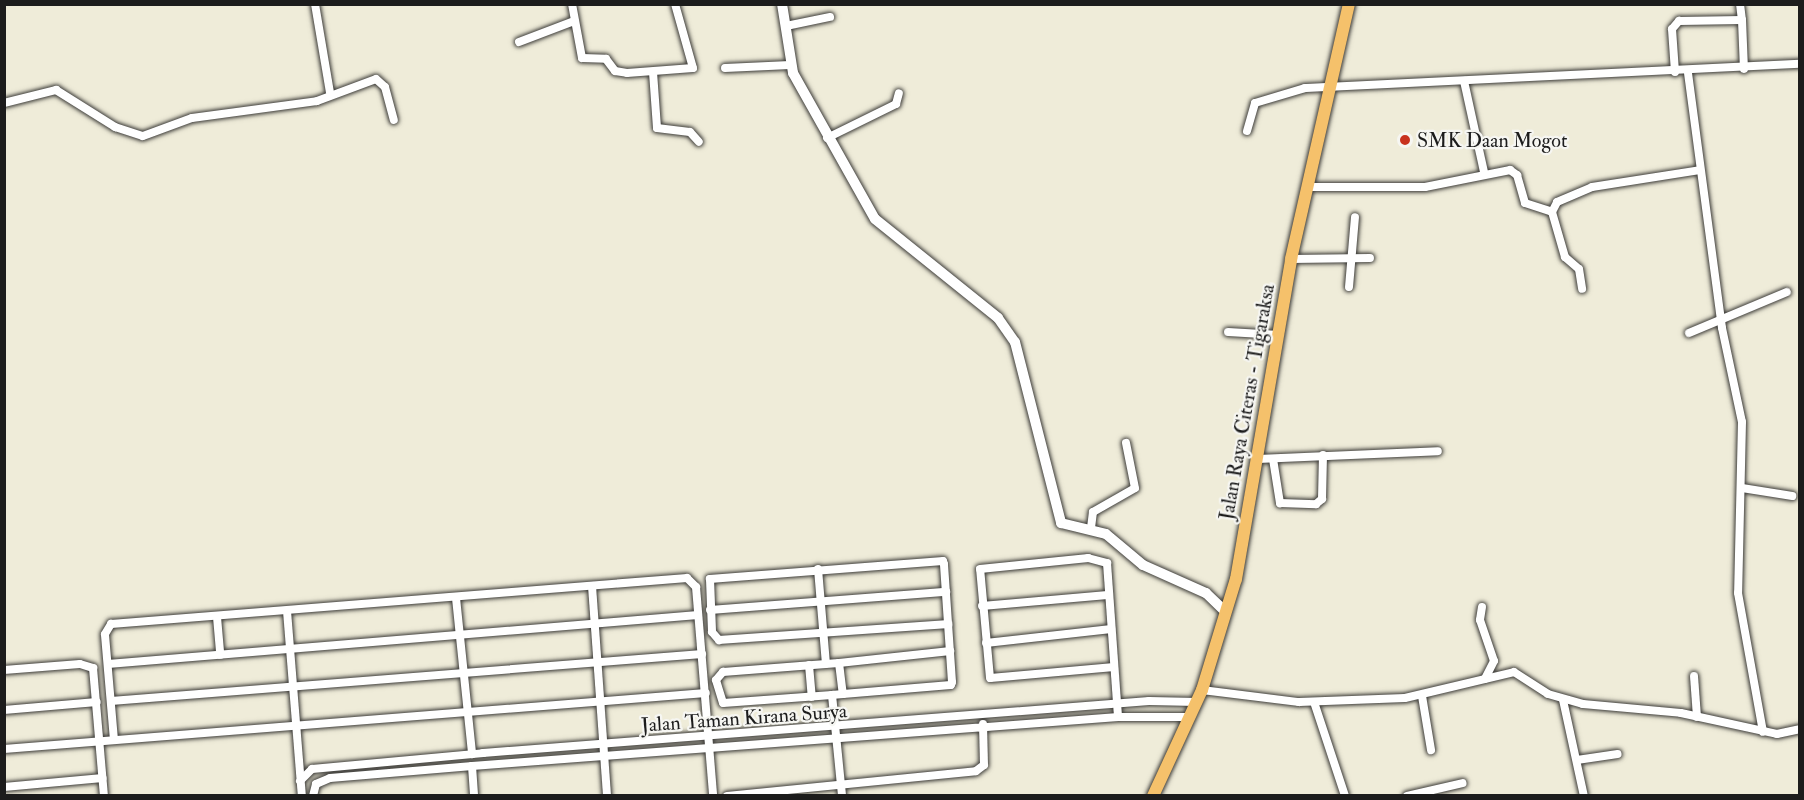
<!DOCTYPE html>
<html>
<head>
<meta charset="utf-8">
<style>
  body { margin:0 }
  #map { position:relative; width:1804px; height:800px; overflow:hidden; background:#efecd9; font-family:"IM FELL Double Pica",serif }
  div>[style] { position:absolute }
  .roads { filter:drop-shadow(0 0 2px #3c3b38) drop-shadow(0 0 2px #3c3b38) }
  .minor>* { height:8px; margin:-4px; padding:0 4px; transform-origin:4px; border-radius:4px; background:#fff }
  .tertiary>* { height:10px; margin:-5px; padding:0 5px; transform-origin:5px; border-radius:5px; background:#fff }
  .primary>* { height:12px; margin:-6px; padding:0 6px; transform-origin:6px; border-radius:6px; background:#f5c16b }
  .dots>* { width:16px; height:16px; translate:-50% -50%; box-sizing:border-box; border:3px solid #f6f6f2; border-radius:50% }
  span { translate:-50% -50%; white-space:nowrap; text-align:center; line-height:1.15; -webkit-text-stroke:4.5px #f6f6f2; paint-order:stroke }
  .poi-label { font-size:20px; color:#1c1c1c }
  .left { translate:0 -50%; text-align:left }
  .street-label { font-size:20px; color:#1c1c1c }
  .frame { position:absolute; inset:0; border:6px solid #1c1c1c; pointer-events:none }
</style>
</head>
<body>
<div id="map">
  <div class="roads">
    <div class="minor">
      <i style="left:315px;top:4px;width:90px;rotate:80.4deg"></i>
      <i style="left:572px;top:4px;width:55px;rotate:79.5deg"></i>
      <i style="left:582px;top:58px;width:24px;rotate:2deg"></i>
      <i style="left:606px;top:59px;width:15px;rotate:53deg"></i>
      <i style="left:615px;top:71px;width:12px;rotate:9deg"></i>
      <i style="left:627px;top:73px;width:66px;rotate:-4.3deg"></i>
      <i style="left:693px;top:68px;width:66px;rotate:-105.7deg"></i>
      <i style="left:1740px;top:4px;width:16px;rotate:83deg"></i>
      <i style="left:786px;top:26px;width:45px;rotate:-11.6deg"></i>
      <i style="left:519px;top:42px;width:59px;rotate:-20.9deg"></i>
      <i style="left:725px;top:68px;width:65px;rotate:-2.6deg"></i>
      <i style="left:653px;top:72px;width:56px;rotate:85.9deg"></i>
      <i style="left:657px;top:128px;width:33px;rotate:7deg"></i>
      <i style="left:690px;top:132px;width:13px;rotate:48deg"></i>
      <i style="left:1675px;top:72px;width:43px;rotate:-94deg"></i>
      <i style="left:1672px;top:29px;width:11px;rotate:-49deg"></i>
      <i style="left:1679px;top:21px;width:63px;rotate:-0.9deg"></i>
      <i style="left:1742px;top:20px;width:49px;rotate:87.7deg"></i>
      <i style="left:1688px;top:73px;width:257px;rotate:82.4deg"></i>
      <i style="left:1722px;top:328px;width:96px;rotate:78deg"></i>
      <i style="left:1742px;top:422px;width:171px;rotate:91.3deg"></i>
      <i style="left:1738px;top:593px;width:141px;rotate:79.8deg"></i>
      <i style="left:1464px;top:81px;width:93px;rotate:77.6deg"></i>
      <i style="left:4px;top:103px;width:54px;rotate:-14deg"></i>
      <i style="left:56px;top:90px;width:70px;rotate:32.1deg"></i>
      <i style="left:115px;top:127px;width:29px;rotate:18deg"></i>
      <i style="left:143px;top:136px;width:52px;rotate:-20.2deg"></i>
      <i style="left:192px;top:118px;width:126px;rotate:-7.7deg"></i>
      <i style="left:317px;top:101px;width:63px;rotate:-20.4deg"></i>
      <i style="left:376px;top:79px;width:12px;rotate:42deg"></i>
      <i style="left:385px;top:87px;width:34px;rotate:75deg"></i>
      <i style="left:1247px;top:131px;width:29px;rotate:-74deg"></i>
      <i style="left:1255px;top:103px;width:52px;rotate:-16.7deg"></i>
      <i style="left:1305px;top:88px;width:496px;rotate:-2.8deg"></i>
      <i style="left:827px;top:138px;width:77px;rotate:-26.2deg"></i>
      <i style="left:896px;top:104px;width:11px;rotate:-75deg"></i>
      <i style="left:1307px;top:187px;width:118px"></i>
      <i style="left:1425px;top:187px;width:87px;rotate:-11.3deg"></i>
      <i style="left:1510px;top:170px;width:9px;rotate:36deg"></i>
      <i style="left:1517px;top:175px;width:29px;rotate:74deg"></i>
      <i style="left:1525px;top:203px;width:28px;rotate:18deg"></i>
      <i style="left:1552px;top:212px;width:11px;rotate:-63deg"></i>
      <i style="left:1557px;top:202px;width:38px;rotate:-23deg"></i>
      <i style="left:1592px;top:187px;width:109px;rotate:-8.9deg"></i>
      <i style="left:1552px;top:212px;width:47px;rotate:73.9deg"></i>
      <i style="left:1565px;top:257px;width:18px;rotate:41deg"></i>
      <i style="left:1579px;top:269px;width:20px;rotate:81deg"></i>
      <i style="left:1291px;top:259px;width:79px;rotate:-0.7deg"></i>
      <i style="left:1349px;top:287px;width:70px;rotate:-85.1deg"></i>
      <i style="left:1228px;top:332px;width:51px;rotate:3.4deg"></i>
      <i style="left:1689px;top:333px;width:106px;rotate:-22.7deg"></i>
      <i style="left:1258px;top:459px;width:180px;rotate:-2.5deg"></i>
      <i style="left:1273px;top:459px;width:45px;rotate:81deg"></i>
      <i style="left:1280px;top:503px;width:36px;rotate:2deg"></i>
      <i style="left:1316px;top:504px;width:8px;rotate:-40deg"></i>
      <i style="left:1322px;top:499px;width:44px;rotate:-88.7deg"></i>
      <i style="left:1742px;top:488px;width:51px;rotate:9.1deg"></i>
      <i style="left:1091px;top:528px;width:16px;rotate:-83deg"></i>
      <i style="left:1093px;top:512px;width:48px;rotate:-29.7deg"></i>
      <i style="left:1135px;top:488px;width:46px;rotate:-101.3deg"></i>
      <i style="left:818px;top:569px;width:95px;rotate:85.2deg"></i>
      <i style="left:592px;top:586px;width:211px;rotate:85.9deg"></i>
      <i style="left:456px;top:598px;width:157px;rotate:84.1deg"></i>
      <i style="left:982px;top:606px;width:126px;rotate:-5deg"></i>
      <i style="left:1482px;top:607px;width:13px;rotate:99deg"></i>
      <i style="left:1480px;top:620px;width:43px;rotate:71.1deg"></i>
      <i style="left:1494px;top:661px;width:20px;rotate:117deg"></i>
      <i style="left:710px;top:610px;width:237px;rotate:-4.4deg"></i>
      <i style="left:287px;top:611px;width:186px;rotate:85.4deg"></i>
      <i style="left:217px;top:617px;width:38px;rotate:85deg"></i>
      <i style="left:986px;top:643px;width:126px;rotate:-6.4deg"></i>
      <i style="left:839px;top:663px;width:112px;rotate:-6.2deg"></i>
      <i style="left:108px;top:664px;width:592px;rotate:-4.75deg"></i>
      <i style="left:809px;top:665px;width:32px;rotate:85deg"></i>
      <i style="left:1114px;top:667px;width:124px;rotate:174.9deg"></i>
      <i style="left:990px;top:678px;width:109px;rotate:-95.2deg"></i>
      <i style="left:980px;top:569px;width:109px;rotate:-5.8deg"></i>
      <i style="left:1088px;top:558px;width:20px;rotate:15deg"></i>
      <i style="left:1107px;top:563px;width:154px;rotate:85.9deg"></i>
      <i style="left:4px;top:670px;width:76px;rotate:-4.5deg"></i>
      <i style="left:80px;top:664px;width:14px;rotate:17deg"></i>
      <i style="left:93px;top:668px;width:128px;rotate:85.1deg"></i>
      <i style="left:1694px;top:676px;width:41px;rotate:85.8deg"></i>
      <i style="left:1202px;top:690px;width:98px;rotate:7.1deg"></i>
      <i style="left:1299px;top:702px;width:106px;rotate:-2.2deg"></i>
      <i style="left:1405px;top:698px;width:112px;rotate:-13.4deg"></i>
      <i style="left:1514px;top:672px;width:40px;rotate:32.9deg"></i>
      <i style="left:1548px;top:694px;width:36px;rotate:16deg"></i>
      <i style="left:1583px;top:704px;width:98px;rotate:5.2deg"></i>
      <i style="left:1681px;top:713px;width:98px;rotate:12.3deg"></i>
      <i style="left:1777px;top:734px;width:24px;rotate:-12deg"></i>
      <i style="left:843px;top:694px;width:108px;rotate:-4.8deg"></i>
      <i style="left:951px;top:685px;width:3px;rotate:-72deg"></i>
      <i style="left:952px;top:682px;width:118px;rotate:-93.9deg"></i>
      <i style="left:944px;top:564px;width:3px;rotate:-108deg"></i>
      <i style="left:943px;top:561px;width:234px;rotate:175.6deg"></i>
      <i style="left:710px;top:579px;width:53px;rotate:87.8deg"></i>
      <i style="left:712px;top:632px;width:11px;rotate:49deg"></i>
      <i style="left:719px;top:640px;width:230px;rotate:-4deg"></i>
      <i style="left:832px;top:695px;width:109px;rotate:175.8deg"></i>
      <i style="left:723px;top:703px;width:24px;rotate:-107deg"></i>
      <i style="left:716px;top:680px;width:11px;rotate:-49deg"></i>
      <i style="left:723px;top:672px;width:116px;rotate:-4.4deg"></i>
      <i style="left:839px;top:663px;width:31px;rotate:83deg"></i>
      <i style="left:843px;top:694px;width:11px;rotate:175deg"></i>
      <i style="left:832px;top:695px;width:101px;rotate:84.3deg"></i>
      <i style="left:1422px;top:696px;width:55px;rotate:80.5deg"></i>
      <i style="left:1563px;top:700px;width:98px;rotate:77.7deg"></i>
      <i style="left:111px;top:701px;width:593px;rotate:-4.55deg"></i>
      <i style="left:1314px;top:702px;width:99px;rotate:71.7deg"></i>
      <i style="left:4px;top:710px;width:93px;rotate:-4.9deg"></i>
      <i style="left:114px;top:740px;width:106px;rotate:-94.9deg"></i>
      <i style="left:105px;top:634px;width:12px;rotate:-59deg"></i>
      <i style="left:111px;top:624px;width:578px;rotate:-4.57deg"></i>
      <i style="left:687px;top:578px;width:13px;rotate:45deg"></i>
      <i style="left:696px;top:587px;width:210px;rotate:85.3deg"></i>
      <i style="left:4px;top:749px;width:704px;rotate:-4.56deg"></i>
      <i style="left:1577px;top:760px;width:41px;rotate:-8.3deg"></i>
      <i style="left:472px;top:766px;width:30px;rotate:86deg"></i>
      <i style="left:300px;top:781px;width:17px;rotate:-45deg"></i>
      <i style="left:312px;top:769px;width:172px;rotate:-5.3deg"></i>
      <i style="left:483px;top:753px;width:668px;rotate:-4.46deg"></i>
      <i style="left:1149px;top:701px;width:48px;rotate:1.2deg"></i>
      <i style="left:4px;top:787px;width:99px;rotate:-5.2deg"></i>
      <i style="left:313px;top:796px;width:12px;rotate:-76deg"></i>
      <i style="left:316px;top:784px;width:15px;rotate:-23deg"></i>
      <i style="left:330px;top:778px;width:143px;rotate:-4.8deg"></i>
      <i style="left:472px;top:766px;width:648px;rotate:-4.34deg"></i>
      <i style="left:1118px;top:717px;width:72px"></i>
      <i style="left:727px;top:796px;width:250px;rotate:-5.7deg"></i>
      <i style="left:976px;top:771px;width:10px;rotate:-37deg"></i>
      <i style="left:984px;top:765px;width:41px;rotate:-91.4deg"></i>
      <i style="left:1407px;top:796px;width:57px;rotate:-13.1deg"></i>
    </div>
    <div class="tertiary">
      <i style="left:782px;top:4px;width:70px;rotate:80.9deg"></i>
      <i style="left:793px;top:73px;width:167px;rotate:60.7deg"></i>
      <i style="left:875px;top:219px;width:158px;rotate:38.8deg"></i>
      <i style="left:998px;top:318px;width:29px;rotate:55deg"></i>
      <i style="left:1015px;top:342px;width:187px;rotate:75.7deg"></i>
      <i style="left:1061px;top:523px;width:46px;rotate:13.7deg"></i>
      <i style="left:1106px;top:534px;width:48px;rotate:40deg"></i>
      <i style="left:1143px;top:565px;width:69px;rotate:24deg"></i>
      <i style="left:1206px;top:593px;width:28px;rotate:44deg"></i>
    </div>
    <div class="primary">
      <i style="left:1153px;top:796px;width:117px;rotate:-65.2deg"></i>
      <i style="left:1202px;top:690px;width:116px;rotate:-73deg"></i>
      <i style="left:1236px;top:579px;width:325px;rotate:-80.2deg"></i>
      <i style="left:1291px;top:259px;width:262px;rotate:-77.2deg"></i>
    </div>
  </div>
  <div class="dots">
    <i style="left:1405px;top:140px;background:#c8321e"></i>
  </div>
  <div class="poi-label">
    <span class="left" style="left:1417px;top:140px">SMK Daan Mogot</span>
  </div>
  <div class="street-label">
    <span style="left:1247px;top:402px;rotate:-80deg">Jalan Raya Citeras - Tigaraksa</span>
    <span style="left:744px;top:718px;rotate:-4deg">Jalan Taman Kirana Surya</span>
  </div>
  <div class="frame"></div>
</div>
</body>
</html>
